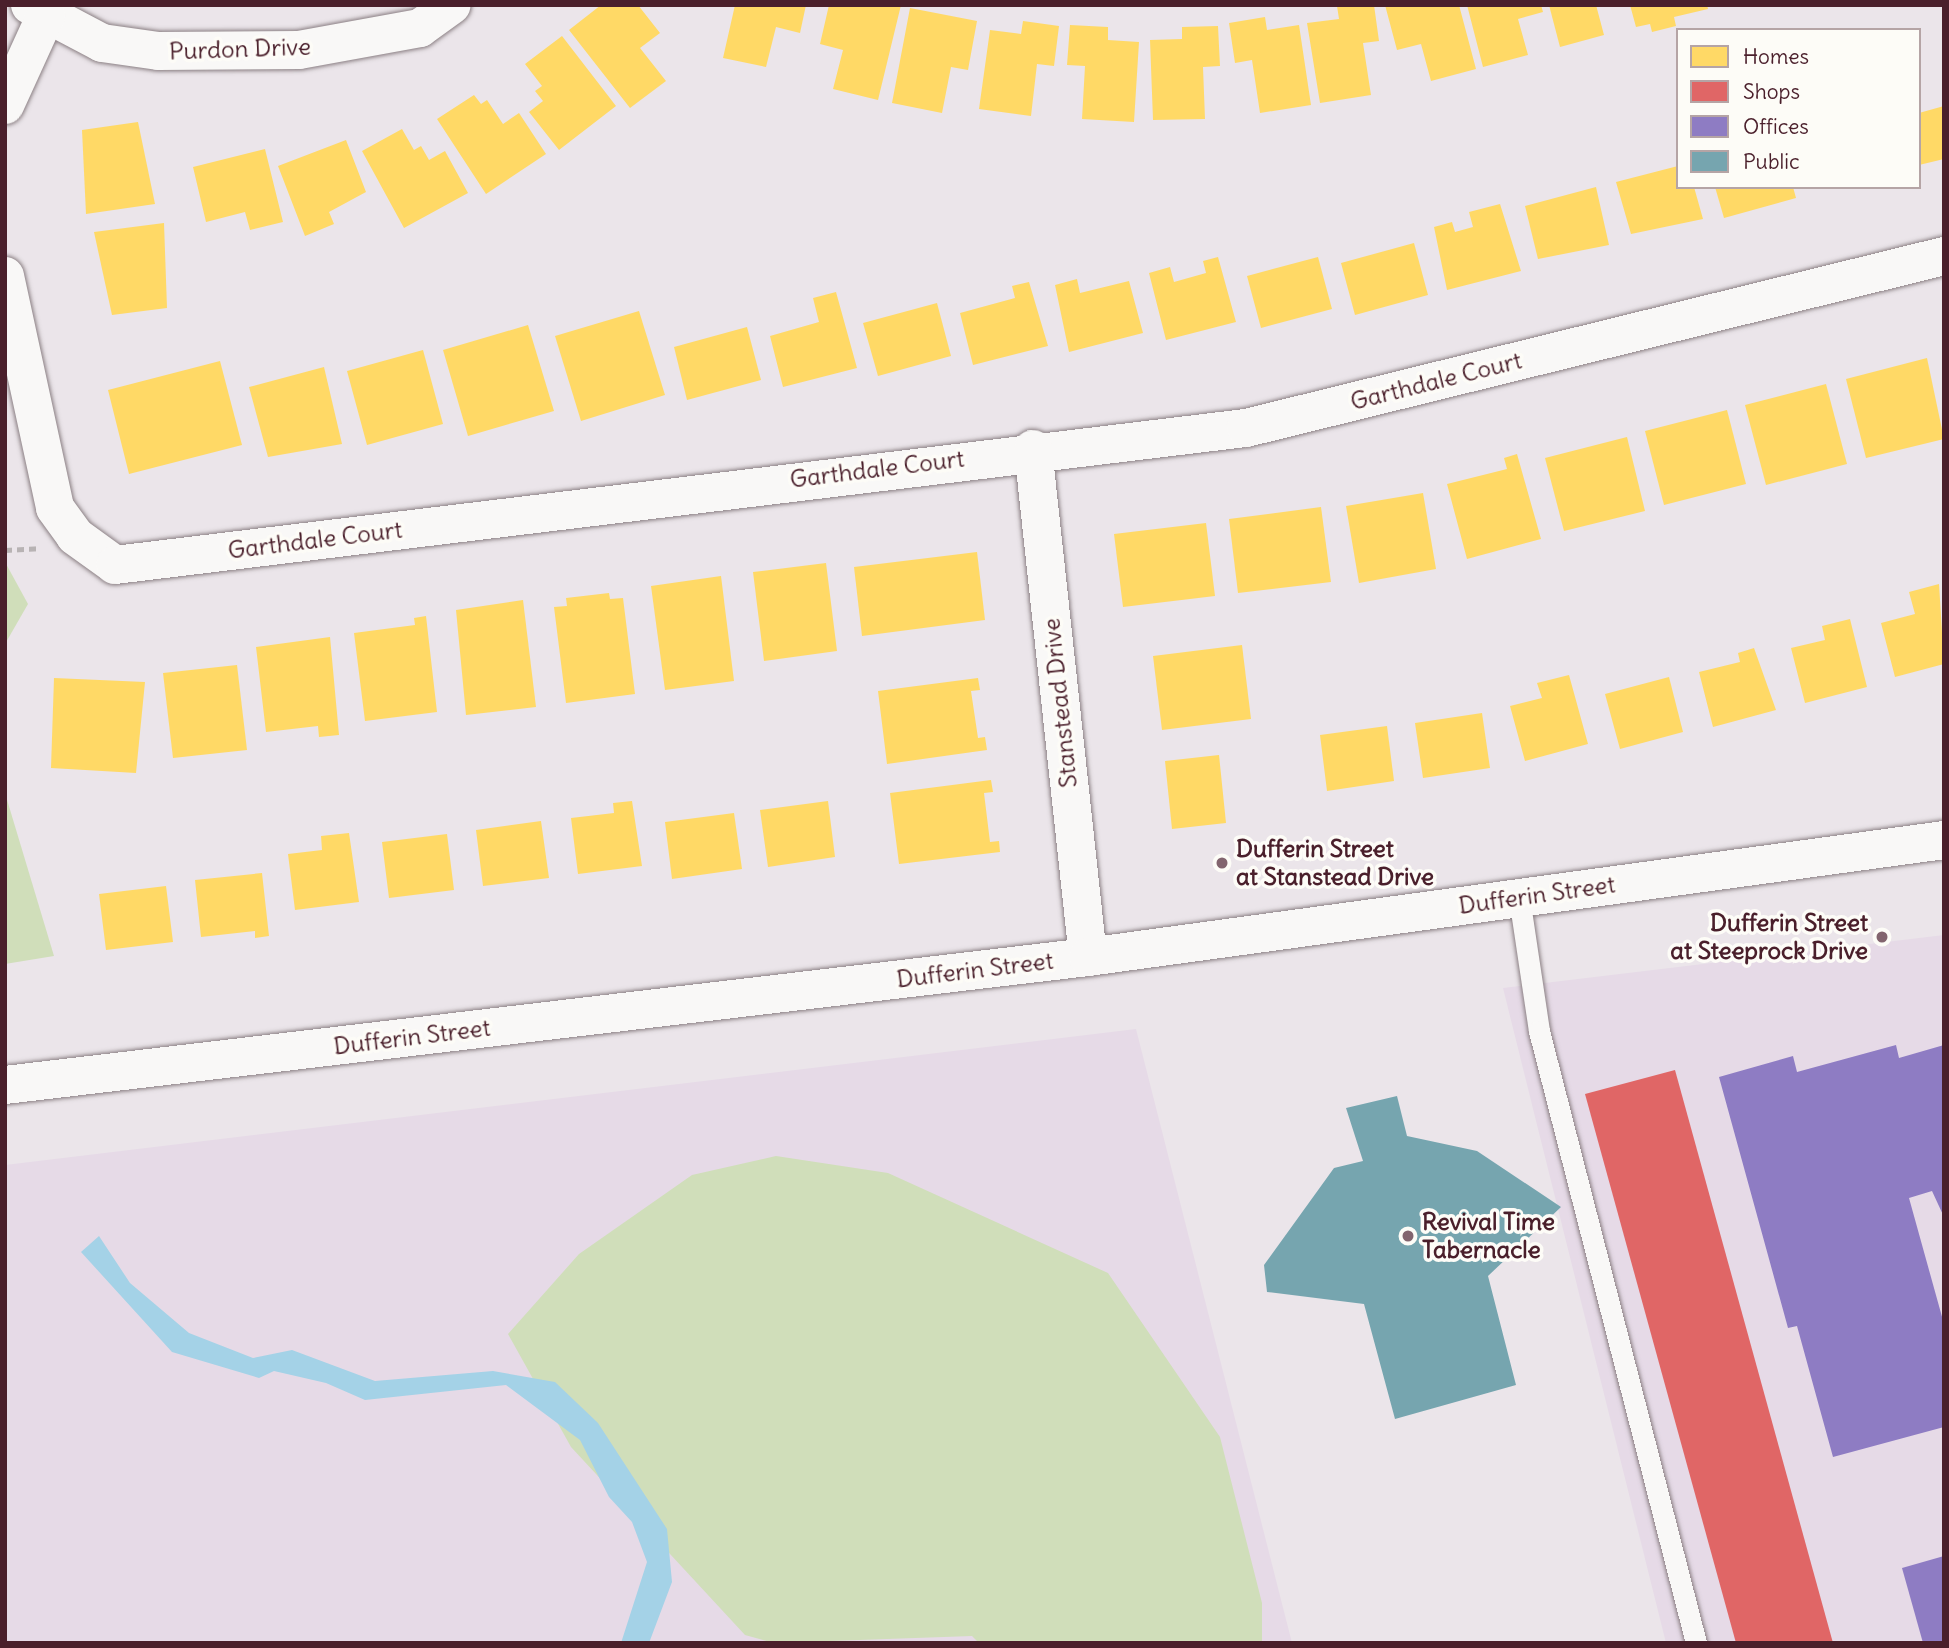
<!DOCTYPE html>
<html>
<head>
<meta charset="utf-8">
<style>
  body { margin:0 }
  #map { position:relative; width:1949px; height:1648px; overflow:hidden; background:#ebe5ea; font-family:Delius,sans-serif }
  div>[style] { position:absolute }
  .built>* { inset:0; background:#e6dae7 }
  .green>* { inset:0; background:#d0deba }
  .water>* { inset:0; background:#a4d2e7 }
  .homes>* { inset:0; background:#ffd966 }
  .shops>* { inset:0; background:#e06666 }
  .offices>* { inset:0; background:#8e7cc3 }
  .public>* { inset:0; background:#76a5af }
  .path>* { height:4.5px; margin-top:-2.25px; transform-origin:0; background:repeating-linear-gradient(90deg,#b8b3b4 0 7px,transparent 0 12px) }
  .roads { filter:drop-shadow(0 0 2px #8b8084) drop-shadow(0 0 2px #8b8084) }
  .lane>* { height:21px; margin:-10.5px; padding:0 10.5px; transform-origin:10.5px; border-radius:10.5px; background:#f9f8f7 }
  .street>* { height:38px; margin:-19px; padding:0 19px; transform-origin:19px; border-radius:19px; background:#f9f8f7 }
  .secondary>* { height:38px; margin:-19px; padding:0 19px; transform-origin:19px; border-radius:19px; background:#f9f8f7 }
  .dots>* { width:19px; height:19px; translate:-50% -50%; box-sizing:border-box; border:4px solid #fdfcf7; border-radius:50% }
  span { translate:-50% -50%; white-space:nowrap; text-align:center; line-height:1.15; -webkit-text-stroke:7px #fdfcf7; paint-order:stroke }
  .street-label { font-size:24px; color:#4a1f2b }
  .poi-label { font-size:24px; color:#4a1f2b; font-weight:700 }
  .left { translate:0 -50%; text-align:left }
  .right { translate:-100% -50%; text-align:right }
  .frame { position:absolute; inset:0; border:7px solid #4a1f2b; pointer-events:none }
  .legend { position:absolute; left:1676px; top:28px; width:245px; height:161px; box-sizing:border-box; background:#fdfcf7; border:2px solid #b5a4a5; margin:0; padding:9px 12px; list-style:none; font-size:21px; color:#4a1f2b }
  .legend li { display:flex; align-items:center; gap:14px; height:35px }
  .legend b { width:35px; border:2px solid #b5a4a5 }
</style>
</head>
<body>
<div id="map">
  <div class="built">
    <i style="clip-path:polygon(1944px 935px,1944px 1643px,1666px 1643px,1503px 988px)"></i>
    <i style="clip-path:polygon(1136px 1029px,1292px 1643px,5px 1643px,5px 1165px)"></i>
  </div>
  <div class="green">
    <i style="clip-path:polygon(5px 562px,28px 604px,5px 644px)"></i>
    <i style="clip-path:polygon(5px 793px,54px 956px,5px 964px)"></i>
    <i style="clip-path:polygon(776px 1156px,888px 1173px,1108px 1273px,1220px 1437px,1262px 1603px,1262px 1643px,979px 1643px,972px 1636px,774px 1643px,745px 1635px,571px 1447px,508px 1334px,579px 1254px,692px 1175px)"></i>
  </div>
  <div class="water">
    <i style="clip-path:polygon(99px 1236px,130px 1283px,189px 1333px,253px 1358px,292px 1350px,375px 1381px,493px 1371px,555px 1382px,598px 1423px,667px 1529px,672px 1582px,649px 1643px,621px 1643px,647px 1562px,632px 1522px,609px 1497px,580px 1440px,506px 1385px,365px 1400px,326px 1383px,274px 1371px,259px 1378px,172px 1352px,81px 1252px)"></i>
  </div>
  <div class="homes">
    <i style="clip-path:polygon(601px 5px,638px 5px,660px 33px,640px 48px,666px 81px,630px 108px,569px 30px)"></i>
    <i style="clip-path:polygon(735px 5px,806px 5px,800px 33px,776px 27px,766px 67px,723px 58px)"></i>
    <i style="clip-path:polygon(829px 5px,901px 5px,878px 100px,833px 89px,843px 50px,820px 44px)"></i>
    <i style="clip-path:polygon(1374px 5px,1379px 41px,1363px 43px,1371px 95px,1320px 103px,1307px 23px,1339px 19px,1337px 6px)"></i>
    <i style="clip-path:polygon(1385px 5px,1459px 5px,1476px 69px,1431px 81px,1421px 44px,1397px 50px)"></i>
    <i style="clip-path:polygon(1467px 5px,1541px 5px,1543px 12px,1518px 19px,1528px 55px,1483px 67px)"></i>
    <i style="clip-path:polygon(1549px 5px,1596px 5px,1604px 35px,1560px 47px)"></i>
    <i style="clip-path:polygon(1630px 5px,1707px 5px,1708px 9px,1674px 17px,1676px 26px,1652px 32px,1650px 24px,1636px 27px)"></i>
    <i style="clip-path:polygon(910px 8px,977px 21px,968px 70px,951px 67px,942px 113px,892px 103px)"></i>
    <i style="clip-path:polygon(1265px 17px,1267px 30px,1299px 25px,1311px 105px,1260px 113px,1252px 60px,1235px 63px,1229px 23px)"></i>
    <i style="clip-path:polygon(1023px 21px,1059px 26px,1054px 66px,1037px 64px,1031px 116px,979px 109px,990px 30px,1021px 34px)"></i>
    <i style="clip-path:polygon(1070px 25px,1108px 27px,1108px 40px,1139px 42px,1134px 122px,1082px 119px,1085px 66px,1067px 65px)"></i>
    <i style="clip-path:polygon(1218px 26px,1220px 66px,1203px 67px,1205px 119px,1153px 120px,1150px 40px,1182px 39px,1182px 27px)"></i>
    <i style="clip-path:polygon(562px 36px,616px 106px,559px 150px,529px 112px,543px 101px,535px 91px,542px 86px,525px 64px)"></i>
    <i style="clip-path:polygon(474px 95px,481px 104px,487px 100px,503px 124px,519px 113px,546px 154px,486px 194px,437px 119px)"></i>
    <i style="clip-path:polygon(1944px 106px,1944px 159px,1919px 165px,1919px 113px)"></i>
    <i style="clip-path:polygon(138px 122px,155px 204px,86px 214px,82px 130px)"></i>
    <i style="clip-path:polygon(402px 129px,414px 150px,421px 146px,429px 160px,445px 151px,468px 193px,404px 228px,362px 151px)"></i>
    <i style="clip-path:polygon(346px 140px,366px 192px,329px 212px,334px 224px,305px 236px,278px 166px)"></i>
    <i style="clip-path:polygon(265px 149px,283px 222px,250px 230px,245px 212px,206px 222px,193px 167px)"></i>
    <i style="clip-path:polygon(1678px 166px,1678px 187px,1694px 187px,1703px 219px,1631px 234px,1616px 182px)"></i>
    <i style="clip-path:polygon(1596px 187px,1609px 245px,1538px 259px,1525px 206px)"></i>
    <i style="clip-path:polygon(1715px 187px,1793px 187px,1796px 198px,1724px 218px)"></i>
    <i style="clip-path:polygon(1500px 204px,1521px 271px,1447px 290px,1434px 227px,1452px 222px,1455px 232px,1473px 227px,1469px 212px)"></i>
    <i style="clip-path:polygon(164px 223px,167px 308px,112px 315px,94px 232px)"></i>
    <i style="clip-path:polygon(1414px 243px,1428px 295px,1355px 315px,1341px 263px)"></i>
    <i style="clip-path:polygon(1218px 257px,1236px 322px,1166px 340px,1149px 273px,1170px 267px,1174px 282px,1206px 273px,1203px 261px)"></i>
    <i style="clip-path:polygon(1318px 257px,1332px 309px,1261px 328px,1247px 276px)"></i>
    <i style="clip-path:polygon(1077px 279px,1080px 293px,1129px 281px,1143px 333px,1069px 352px,1055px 285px)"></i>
    <i style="clip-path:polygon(1029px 282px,1048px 346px,973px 365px,960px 313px,1015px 298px,1012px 286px)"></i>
    <i style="clip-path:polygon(836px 292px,857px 368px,783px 387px,770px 336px,819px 322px,813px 298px)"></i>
    <i style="clip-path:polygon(937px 303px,951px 356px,878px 376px,863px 323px)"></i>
    <i style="clip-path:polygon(639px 311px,665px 395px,581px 421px,555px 336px)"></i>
    <i style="clip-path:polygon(528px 325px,554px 411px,468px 436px,443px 350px)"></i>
    <i style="clip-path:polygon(747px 327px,761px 380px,687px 400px,674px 347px)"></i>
    <i style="clip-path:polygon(423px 350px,443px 424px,367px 445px,347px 371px)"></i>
    <i style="clip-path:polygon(1927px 358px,1944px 439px,1866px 458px,1846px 379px)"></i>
    <i style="clip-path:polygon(220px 361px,242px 445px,129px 474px,108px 390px)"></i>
    <i style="clip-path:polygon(324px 367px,342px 444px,268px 457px,249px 387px)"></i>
    <i style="clip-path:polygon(1826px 384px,1847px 464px,1766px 485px,1745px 405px)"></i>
    <i style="clip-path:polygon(1727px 410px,1746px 484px,1664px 505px,1645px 431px)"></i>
    <i style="clip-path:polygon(1627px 437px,1645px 511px,1564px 531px,1545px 458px)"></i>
    <i style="clip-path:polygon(1517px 454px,1541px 539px,1467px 559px,1447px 484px,1507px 469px,1504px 458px)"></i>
    <i style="clip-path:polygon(1423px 493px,1436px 569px,1359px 583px,1346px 506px)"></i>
    <i style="clip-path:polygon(1321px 507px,1331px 582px,1238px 593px,1229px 519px)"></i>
    <i style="clip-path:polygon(1206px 523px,1215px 596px,1123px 607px,1114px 534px)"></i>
    <i style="clip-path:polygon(977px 552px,985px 620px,862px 636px,854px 567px)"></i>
    <i style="clip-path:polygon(826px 563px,837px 651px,764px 661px,753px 572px)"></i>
    <i style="clip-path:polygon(721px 576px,734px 681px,665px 690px,651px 586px)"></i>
    <i style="clip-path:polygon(1939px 584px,1944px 664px,1895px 677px,1881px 623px,1915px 614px,1909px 592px)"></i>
    <i style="clip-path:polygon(609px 593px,610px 599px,623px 598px,635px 694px,566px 703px,554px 607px,567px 606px,566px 598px)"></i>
    <i style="clip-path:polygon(523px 600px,536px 707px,466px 715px,456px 610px)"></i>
    <i style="clip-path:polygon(426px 616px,437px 712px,365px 721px,354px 633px,415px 625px,414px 618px)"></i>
    <i style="clip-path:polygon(1850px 619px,1867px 687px,1805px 703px,1791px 648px,1825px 640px,1822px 626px)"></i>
    <i style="clip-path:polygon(330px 637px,339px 735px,319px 737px,318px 726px,266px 732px,256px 647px)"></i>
    <i style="clip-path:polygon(1242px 645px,1251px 719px,1162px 730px,1153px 656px)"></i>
    <i style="clip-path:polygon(1754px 648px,1776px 710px,1713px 727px,1699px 672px,1740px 662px,1738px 653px)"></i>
    <i style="clip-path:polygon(237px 665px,247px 750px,173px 758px,163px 673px)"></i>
    <i style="clip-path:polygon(1569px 675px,1588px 744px,1525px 761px,1510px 706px,1542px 698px,1537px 683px)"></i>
    <i style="clip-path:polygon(1669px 677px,1683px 732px,1620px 749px,1605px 694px)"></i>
    <i style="clip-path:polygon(54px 678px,145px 682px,136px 773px,51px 768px)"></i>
    <i style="clip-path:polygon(978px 678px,980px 690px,971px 691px,978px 738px,985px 737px,987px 750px,887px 764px,878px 691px)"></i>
    <i style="clip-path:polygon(1482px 713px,1490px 768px,1423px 778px,1415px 723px)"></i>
    <i style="clip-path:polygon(1387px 726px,1394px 781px,1327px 791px,1320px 735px)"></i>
    <i style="clip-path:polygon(1219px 755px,1226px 823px,1172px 829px,1165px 761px)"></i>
    <i style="clip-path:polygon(991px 780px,993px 792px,984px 793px,990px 842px,999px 841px,1000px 852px,899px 864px,890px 793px)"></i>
    <i style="clip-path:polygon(632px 801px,642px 866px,578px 874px,571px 818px,614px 813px,613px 803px)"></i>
    <i style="clip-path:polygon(828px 801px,835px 857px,768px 867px,760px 810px)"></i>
    <i style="clip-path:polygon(734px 813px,742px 869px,672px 879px,665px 822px)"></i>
    <i style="clip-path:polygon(541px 821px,549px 878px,483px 886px,476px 830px)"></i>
    <i style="clip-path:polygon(349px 833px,359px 902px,295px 910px,288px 854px,322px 850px,321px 836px)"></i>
    <i style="clip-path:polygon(447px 834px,454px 890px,389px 898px,382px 842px)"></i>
    <i style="clip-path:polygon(262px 873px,269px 936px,255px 938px,255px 931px,201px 937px,195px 880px)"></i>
    <i style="clip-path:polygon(166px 886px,173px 942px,106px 950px,99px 894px)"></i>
  </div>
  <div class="shops">
    <i style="clip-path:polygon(1675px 1070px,1833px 1643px,1736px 1643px,1585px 1094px)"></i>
  </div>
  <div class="offices">
    <i style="clip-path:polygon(1896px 1045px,1899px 1058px,1944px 1045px,1944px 1217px,1932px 1191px,1909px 1198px,1944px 1324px,1944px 1427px,1833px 1457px,1797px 1326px,1788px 1328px,1719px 1077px,1793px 1056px,1797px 1072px)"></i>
    <i style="clip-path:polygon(1944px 1556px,1944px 1643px,1923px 1643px,1902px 1568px)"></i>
  </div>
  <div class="public">
    <i style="clip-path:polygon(1397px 1096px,1407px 1136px,1477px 1151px,1561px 1207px,1488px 1276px,1516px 1385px,1395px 1419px,1364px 1304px,1267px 1292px,1264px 1265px,1334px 1168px,1363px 1161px,1346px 1108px)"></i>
  </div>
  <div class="path">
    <i style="left:5px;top:550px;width:34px;rotate:-3deg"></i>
  </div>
  <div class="roads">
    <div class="lane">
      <i style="left:1519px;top:897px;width:135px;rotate:81.5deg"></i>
      <i style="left:1539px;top:1031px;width:632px;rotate:75.61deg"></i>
    </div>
    <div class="street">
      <i style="left:30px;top:5px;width:81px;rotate:27.8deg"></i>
      <i style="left:102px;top:43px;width:57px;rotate:8.1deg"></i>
      <i style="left:158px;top:51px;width:141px;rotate:-0.4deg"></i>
      <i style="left:299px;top:50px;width:123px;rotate:-10.3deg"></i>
      <i style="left:420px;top:28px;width:39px;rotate:-36deg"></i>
      <i style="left:5px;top:105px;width:99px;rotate:-65.5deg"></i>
      <i style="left:5px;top:276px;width:237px;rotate:77.8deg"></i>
      <i style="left:55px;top:508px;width:34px;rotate:54deg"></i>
      <i style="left:75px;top:536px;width:49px;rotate:35.9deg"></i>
      <i style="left:115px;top:565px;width:1139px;rotate:-6.91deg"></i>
      <i style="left:1246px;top:428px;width:719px;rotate:-13.84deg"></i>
      <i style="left:1033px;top:449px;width:511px;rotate:83.82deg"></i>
    </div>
    <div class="secondary">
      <i style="left:5px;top:1085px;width:1091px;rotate:-6.74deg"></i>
      <i style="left:1088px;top:957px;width:864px;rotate:-7.78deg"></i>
    </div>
  </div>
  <div class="dots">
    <i style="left:1222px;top:863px;background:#82646e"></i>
    <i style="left:1882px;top:937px;background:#82646e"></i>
    <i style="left:1408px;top:1236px;background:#82646e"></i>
  </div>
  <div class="street-label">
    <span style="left:240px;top:49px;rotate:-2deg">Purdon Drive</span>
    <span style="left:1436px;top:381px;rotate:-14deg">Garthdale Court</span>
    <span style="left:877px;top:469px;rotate:-7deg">Garthdale Court</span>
    <span style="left:315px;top:540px;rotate:-7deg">Garthdale Court</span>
    <span style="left:1060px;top:703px;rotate:-96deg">Stanstead Drive</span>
    <span style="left:1537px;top:895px;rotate:-8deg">Dufferin Street</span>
    <span style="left:975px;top:970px;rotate:-7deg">Dufferin Street</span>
    <span style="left:412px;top:1037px;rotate:-7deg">Dufferin Street</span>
  </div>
  <div class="poi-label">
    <span class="left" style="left:1236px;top:863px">Dufferin Street<br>at Stanstead Drive</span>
    <span class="right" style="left:1868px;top:937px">Dufferin Street<br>at Steeprock Drive</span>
    <span class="left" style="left:1422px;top:1236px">Revival Time<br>Tabernacle</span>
  </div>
  <div class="frame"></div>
  <ul class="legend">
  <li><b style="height:19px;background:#ffd966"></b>Homes</li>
  <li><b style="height:19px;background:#e06666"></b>Shops</li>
  <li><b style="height:19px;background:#8e7cc3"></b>Offices</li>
  <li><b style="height:19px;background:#76a5af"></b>Public</li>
  </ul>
</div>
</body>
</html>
